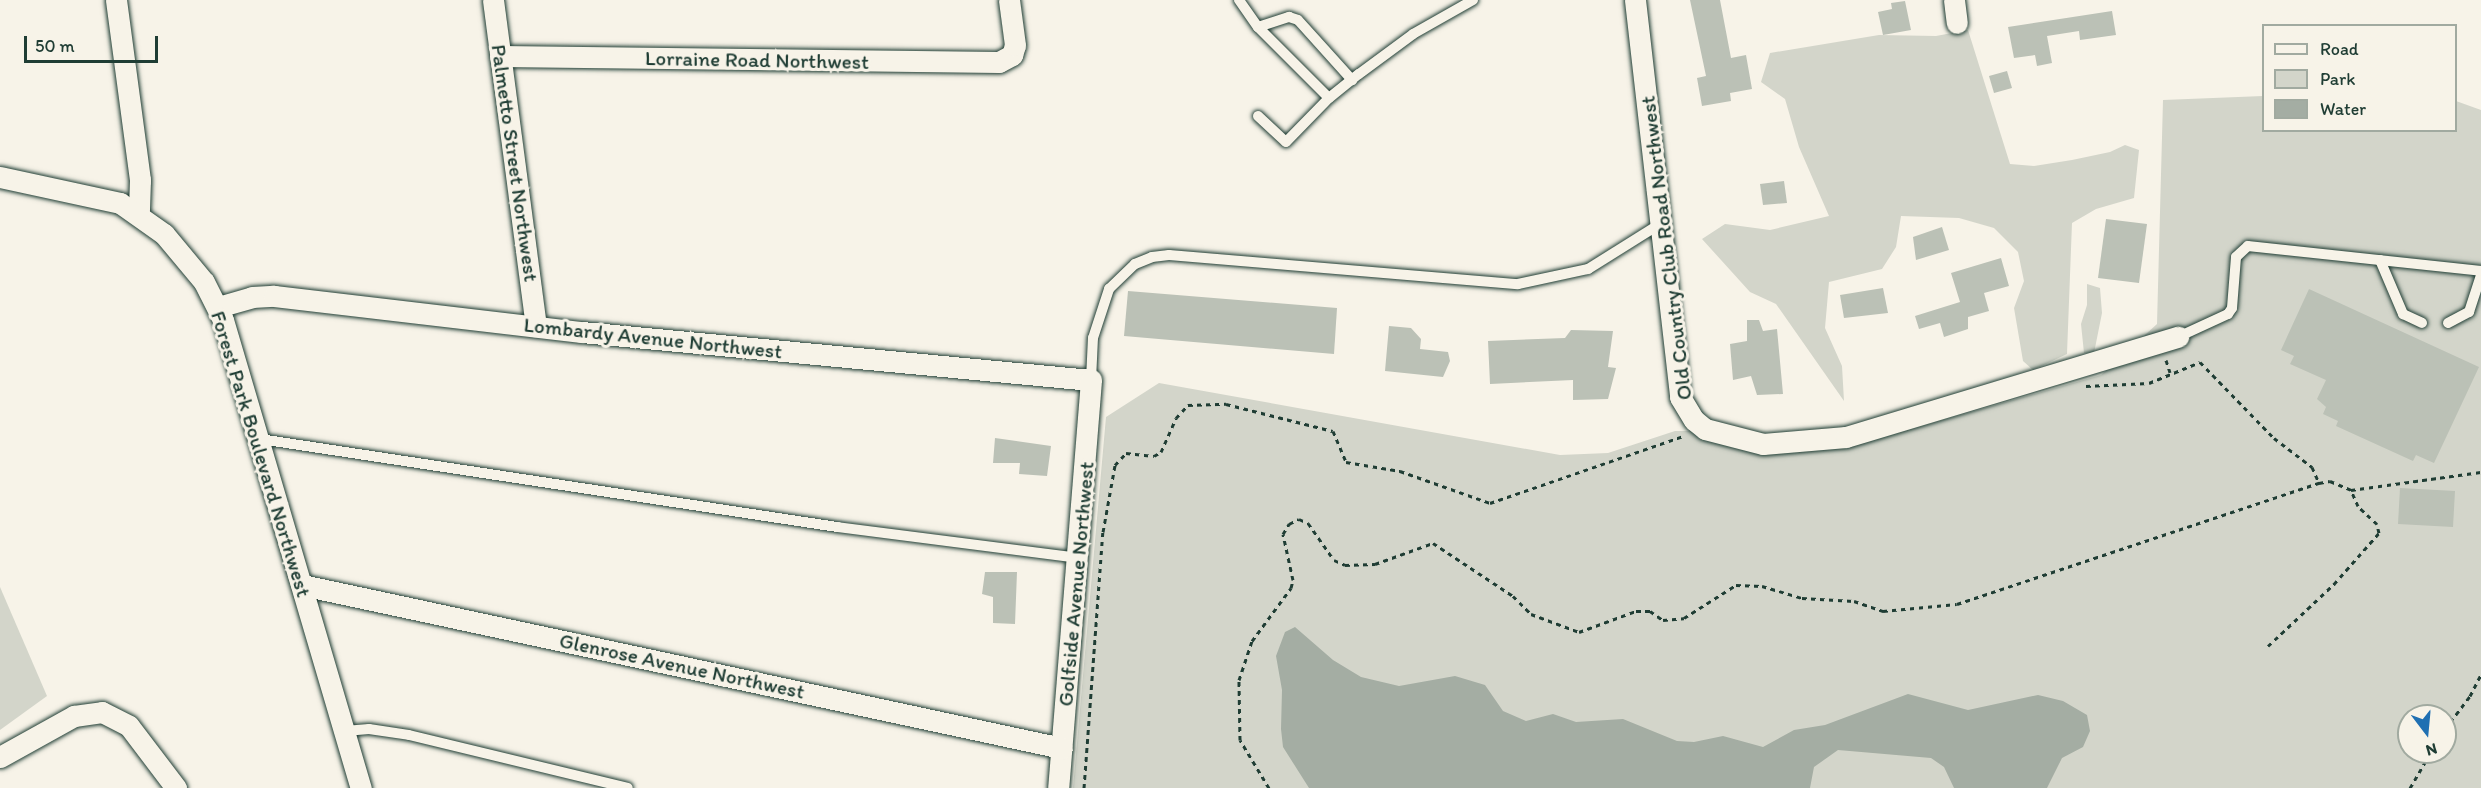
<!DOCTYPE html>
<html>
<head>
<meta charset="utf-8">
<style>
  body { margin:0 }
  #map { position:relative; width:2481px; height:788px; overflow:hidden; background:#f7f3e8; font-family:Itim,sans-serif }
  div>[style] { position:absolute }
  .green>* { inset:0; background:#d3d5ca }
  .water>* { inset:0; background:#a4ada3 }
  .building>* { inset:0; background:#bbc1b6 }
  .path>* { height:3px; margin-top:-1.5px; transform-origin:0; background:repeating-linear-gradient(90deg,#1f3d34 0 4.5px,transparent 0 9px) }
  .roads { filter:drop-shadow(0 0 2px #1f3d34) drop-shadow(0 0 2px #1f3d34) }
  .lane>* { height:10px; margin:-5px; padding:0 5px; transform-origin:5px; border-radius:5px; background:#f7f3e8 }
  .street>* { height:21px; margin:-10.5px; padding:0 10.5px; transform-origin:10.5px; border-radius:10.5px; background:#f7f3e8 }
  span { translate:-50% -50%; white-space:nowrap; text-align:center; line-height:1.15; -webkit-text-stroke:6px #f7f3e8; paint-order:stroke }
  .street-label { font-size:21px; color:#1f3d34 }
  .legend { position:absolute; left:2262px; top:24px; width:195px; height:108px; box-sizing:border-box; background:#f7f3e8; border:2px solid #a1aaa0; margin:0; padding:8px 10px; list-style:none; font-size:18px; color:#1f3d34 }
  .legend li { display:flex; align-items:center; gap:12px; height:30px }
  .legend b { width:30px; border:2px solid #a1aaa0 }
  .north { position:absolute; left:2397px; top:704px; width:60px; height:60px; box-sizing:border-box; background:#f7f3e8; border:2px solid #a1aaa0; border-radius:50%; rotate:164deg; font-size:16px; font-weight:700; line-height:24px; text-align:center; color:#1f3d34 }
  .north::after { content:''; display:block; margin:auto; width:21px; height:27px; background:#1f6fb2; clip-path:polygon(50% 0,100% 100%,50% 72%,0 100%) }
  .scale { position:absolute; left:24px; top:36px; width:134px; height:27px; box-sizing:border-box; border:3px solid #1f3d34; border-top:0; padding-left:8px; font-size:18px; line-height:21px; white-space:nowrap; color:#1f3d34; -webkit-text-stroke:4px #f7f3e8; paint-order:stroke }
</style>
</head>
<body>
<div id="map">
  <div class="green">
    <i style="clip-path:polygon(1968px 30px,2010px 164px,2034px 166px,2072px 160px,2110px 152px,2125px 145px,2139px 150px,2134px 198px,2096px 209px,2072px 223px,2067px 354px,2033px 370px,2023px 361px,2014px 308px,2024px 281px,2018px 252px,1994px 228px,1959px 218px,1901px 216px,1896px 247px,1882px 269px,1829px 282px,1825px 328px,1842px 366px,1844px 401px,1776px 304px,1750px 292px,1702px 239px,1725px 224px,1770px 230px,1829px 216px,1799px 147px,1785px 99px,1761px 82px,1770px 53px,1879px 35px,1936px 36px)"></i>
    <i style="clip-path:polygon(evenodd,2263px 96px,2264px 130px,2456px 130px,2456px 101px,2481px 110px,2481px 788px,1073px 788px,1106px 417px,1159px 383px,1560px 455px,1608px 453px,1675px 431px,1694px 431px,1757px 449px,1812px 451px,1880px 438px,2101px 375px,2157px 324px,2163px 100px,2263px 96px,2409px 716px,2445px 716px,2445px 752px,2409px 752px,2409px 716px)"></i>
    <i style="clip-path:polygon(2087px 284px,2100px 288px,2102px 313px,2094px 353px,2084px 353px,2081px 324px,2087px 305px)"></i>
    <i style="clip-path:polygon(0 587px,47px 696px,0 730px)"></i>
  </div>
  <div class="water">
    <i style="clip-path:polygon(1295px 627px,1333px 660px,1361px 677px,1399px 686px,1455px 676px,1485px 685px,1503px 711px,1526px 721px,1553px 714px,1576px 722px,1623px 719px,1677px 741px,1694px 742px,1723px 736px,1763px 747px,1794px 730px,1825px 725px,1908px 694px,1968px 710px,2038px 695px,2063px 701px,2087px 715px,2090px 731px,2083px 747px,2062px 758px,2047px 788px,1954px 788px,1944px 767px,1931px 758px,1838px 750px,1814px 767px,1810px 788px,1309px 788px,1283px 747px,1281px 729px,1282px 690px,1276px 656px,1285px 632px)"></i>
  </div>
  <div class="building">
    <i style="clip-path:polygon(1690px 0,1720px 0,1731px 58px,1746px 55px,1752px 89px,1730px 93px,1731px 101px,1702px 106px,1697px 78px,1706px 76px)"></i>
    <i style="clip-path:polygon(1905px 1px,1911px 30px,1883px 35px,1878px 12px,1892px 9px,1891px 3px)"></i>
    <i style="clip-path:polygon(2112px 11px,2116px 35px,2080px 40px,2079px 31px,2047px 36px,2052px 63px,2037px 66px,2035px 55px,2014px 58px,2008px 27px)"></i>
    <i style="clip-path:polygon(2007px 71px,2012px 88px,1994px 93px,1989px 76px)"></i>
    <i style="clip-path:polygon(1784px 181px,1787px 203px,1763px 205px,1760px 184px)"></i>
    <i style="clip-path:polygon(2106px 219px,2147px 224px,2139px 283px,2098px 278px)"></i>
    <i style="clip-path:polygon(1942px 227px,1949px 250px,1916px 260px,1913px 237px)"></i>
    <i style="clip-path:polygon(2001px 258px,2009px 286px,1984px 293px,1989px 311px,1968px 317px,1968px 329px,1944px 337px,1940px 323px,1919px 329px,1915px 316px,1960px 302px,1951px 273px)"></i>
    <i style="clip-path:polygon(1883px 288px,1888px 313px,1844px 318px,1840px 295px)"></i>
    <i style="clip-path:polygon(2309px 289px,2479px 367px,2434px 463px,2416px 455px,2413px 461px,2336px 426px,2338px 421px,2323px 414px,2326px 407px,2317px 399px,2326px 380px,2290px 364px,2294px 356px,2281px 350px)"></i>
    <i style="clip-path:polygon(1128px 291px,1337px 308px,1334px 354px,1124px 336px)"></i>
    <i style="clip-path:polygon(1747px 320px,1759px 320px,1763px 331px,1777px 329px,1783px 394px,1757px 395px,1751px 376px,1733px 380px,1730px 344px,1747px 341px)"></i>
    <i style="clip-path:polygon(1389px 326px,1411px 328px,1421px 339px,1420px 349px,1448px 352px,1450px 361px,1443px 377px,1385px 371px)"></i>
    <i style="clip-path:polygon(1571px 330px,1613px 331px,1608px 367px,1616px 368px,1608px 399px,1573px 400px,1573px 380px,1490px 384px,1488px 341px,1565px 338px)"></i>
    <i style="clip-path:polygon(995px 438px,1051px 446px,1047px 476px,1019px 474px,1020px 463px,993px 463px)"></i>
    <i style="clip-path:polygon(2400px 488px,2455px 491px,2453px 527px,2398px 524px)"></i>
    <i style="clip-path:polygon(985px 572px,1017px 572px,1015px 624px,993px 623px,993px 597px,982px 594px)"></i>
  </div>
  <div class="path">
    <i style="left:2166px;top:360px;width:13px;rotate:72deg"></i>
    <i style="left:2086px;top:386px;width:63px;rotate:-2.7deg"></i>
    <i style="left:2149px;top:383px;width:55px;rotate:-22.4deg"></i>
    <i style="left:2200px;top:362px;width:106px;rotate:45.8deg"></i>
    <i style="left:2274px;top:438px;width:48px;rotate:37.3deg"></i>
    <i style="left:2312px;top:467px;width:17px;rotate:66deg"></i>
    <i style="left:2268px;top:646px;width:91px;rotate:-43.2deg"></i>
    <i style="left:2334px;top:584px;width:68px;rotate:-48.6deg"></i>
    <i style="left:2379px;top:533px;width:9px;rotate:-103deg"></i>
    <i style="left:2377px;top:524px;width:26px;rotate:-137deg"></i>
    <i style="left:2358px;top:506px;width:17px;rotate:-114deg"></i>
    <i style="left:2445px;top:729px;width:41px;rotate:-52.9deg"></i>
    <i style="left:2470px;top:696px;width:25px;rotate:-63deg"></i>
    <i style="left:1084px;top:788px;width:257px;rotate:-85.8deg"></i>
    <i style="left:1103px;top:532px;width:68px;rotate:-79.8deg"></i>
    <i style="left:1115px;top:465px;width:16px;rotate:-47deg"></i>
    <i style="left:1126px;top:453px;width:28px;rotate:6deg"></i>
    <i style="left:1154px;top:456px;width:8px;rotate:-30deg"></i>
    <i style="left:1161px;top:452px;width:37px;rotate:-66deg"></i>
    <i style="left:1176px;top:418px;width:18px;rotate:-47deg"></i>
    <i style="left:1188px;top:405px;width:38px;rotate:-2deg"></i>
    <i style="left:1226px;top:404px;width:110px;rotate:14.2deg"></i>
    <i style="left:1333px;top:431px;width:34px;rotate:67deg"></i>
    <i style="left:1346px;top:462px;width:55px;rotate:9.5deg"></i>
    <i style="left:1400px;top:471px;width:96px;rotate:19.6deg"></i>
    <i style="left:1490px;top:503px;width:205px;rotate:-19.1deg"></i>
    <i style="left:1269px;top:788px;width:56px;rotate:-121.1deg"></i>
    <i style="left:1240px;top:740px;width:60px;rotate:-91deg"></i>
    <i style="left:1239px;top:680px;width:41px;rotate:-71.6deg"></i>
    <i style="left:1252px;top:641px;width:66px;rotate:-53.7deg"></i>
    <i style="left:1291px;top:588px;width:8px;rotate:-76deg"></i>
    <i style="left:1293px;top:580px;width:47px;rotate:-102.3deg"></i>
    <i style="left:1283px;top:534px;width:12px;rotate:-59deg"></i>
    <i style="left:1289px;top:524px;width:11px;rotate:-27deg"></i>
    <i style="left:1299px;top:519px;width:10px;rotate:24deg"></i>
    <i style="left:1308px;top:523px;width:45px;rotate:54.9deg"></i>
    <i style="left:1334px;top:560px;width:12px;rotate:24deg"></i>
    <i style="left:1345px;top:565px;width:30px;rotate:-2deg"></i>
    <i style="left:1375px;top:564px;width:62px;rotate:-19.9deg"></i>
    <i style="left:1433px;top:543px;width:96px;rotate:33.5deg"></i>
    <i style="left:1513px;top:596px;width:25px;rotate:45deg"></i>
    <i style="left:1531px;top:614px;width:51px;rotate:20.6deg"></i>
    <i style="left:1579px;top:632px;width:61px;rotate:-20.2deg"></i>
    <i style="left:1636px;top:611px;width:14px"></i>
    <i style="left:1650px;top:611px;width:16px;rotate:35deg"></i>
    <i style="left:1663px;top:620px;width:21px;rotate:-5deg"></i>
    <i style="left:1684px;top:618px;width:62px;rotate:-32.4deg"></i>
    <i style="left:1736px;top:585px;width:26px;rotate:2deg"></i>
    <i style="left:1762px;top:586px;width:42px;rotate:16.7deg"></i>
    <i style="left:1802px;top:598px;width:52px;rotate:3.3deg"></i>
    <i style="left:1854px;top:601px;width:31px;rotate:19deg"></i>
    <i style="left:1883px;top:611px;width:74px;rotate:-5.4deg"></i>
    <i style="left:1957px;top:604px;width:382px;rotate:-18.5deg"></i>
    <i style="left:2319px;top:483px;width:11px;rotate:-10deg"></i>
    <i style="left:2330px;top:481px;width:23px;rotate:23deg"></i>
    <i style="left:2351px;top:490px;width:131px;rotate:-7.9deg"></i>
    <i style="left:2410px;top:788px;width:42px;rotate:-59.7deg"></i>
  </div>
  <div class="roads">
    <div class="lane">
      <i style="left:1239px;top:0;width:33px;rotate:55deg"></i>
      <i style="left:1258px;top:27px;width:100px;rotate:45deg"></i>
      <i style="left:1258px;top:27px;width:33px;rotate:-18deg"></i>
      <i style="left:1289px;top:17px;width:9px;rotate:18deg"></i>
      <i style="left:1298px;top:20px;width:81px;rotate:48deg"></i>
      <i style="left:1258px;top:116px;width:38px;rotate:43deg"></i>
      <i style="left:1286px;top:142px;width:62px;rotate:-45.7deg"></i>
      <i style="left:1329px;top:98px;width:38px;rotate:-39deg"></i>
      <i style="left:1359px;top:74px;width:67px;rotate:-36.5deg"></i>
      <i style="left:1413px;top:34px;width:69px;rotate:-29.5deg"></i>
      <i style="left:2380px;top:260px;width:59px;rotate:66.9deg"></i>
      <i style="left:2403px;top:314px;width:21px;rotate:25deg"></i>
      <i style="left:2448px;top:323px;width:24px;rotate:-28deg"></i>
      <i style="left:2469px;top:312px;width:40px;rotate:-72deg"></i>
      <i style="left:2178px;top:337px;width:55px;rotate:-24.7deg"></i>
      <i style="left:2228px;top:314px;width:7px;rotate:-56deg"></i>
      <i style="left:2232px;top:308px;width:51px;rotate:-85.5deg"></i>
      <i style="left:2236px;top:257px;width:16px;rotate:-43deg"></i>
      <i style="left:2248px;top:246px;width:234px;rotate:6.1deg"></i>
      <i style="left:1091px;top:380px;width:42px;rotate:-87.3deg"></i>
      <i style="left:1093px;top:338px;width:52px;rotate:-71.9deg"></i>
      <i style="left:1109px;top:289px;width:36px;rotate:-44deg"></i>
      <i style="left:1135px;top:264px;width:18px;rotate:-22deg"></i>
      <i style="left:1152px;top:257px;width:17px;rotate:-7deg"></i>
      <i style="left:1169px;top:255px;width:350px;rotate:4.8deg"></i>
      <i style="left:1518px;top:284px;width:72px;rotate:-12.1deg"></i>
      <i style="left:1588px;top:269px;width:85px;rotate:-32deg"></i>
      <i style="left:260px;top:439px;width:584px;rotate:8.67deg"></i>
      <i style="left:837px;top:527px;width:243px;rotate:7.3deg"></i>
      <i style="left:345px;top:731px;width:24px;rotate:-5deg"></i>
      <i style="left:369px;top:729px;width:40px;rotate:8.5deg"></i>
      <i style="left:409px;top:735px;width:225px;rotate:13.6deg"></i>
    </div>
    <div class="street">
      <i style="left:116px;top:0;width:182px;rotate:82.4deg"></i>
      <i style="left:140px;top:180px;width:34px;rotate:92deg"></i>
      <i style="left:493px;top:0;width:329px;rotate:82.5deg"></i>
      <i style="left:1635px;top:0;width:400px;rotate:83.5deg"></i>
      <i style="left:1680px;top:397px;width:27px;rotate:59deg"></i>
      <i style="left:1694px;top:420px;width:14px;rotate:39deg"></i>
      <i style="left:1705px;top:429px;width:60px;rotate:14.5deg"></i>
      <i style="left:1763px;top:444px;width:83px;rotate:-4.8deg"></i>
      <i style="left:1846px;top:437px;width:347px;rotate:-16.8deg"></i>
      <i style="left:1954px;top:0;width:23px;rotate:83deg"></i>
      <i style="left:500px;top:56px;width:499px;rotate:0.7deg"></i>
      <i style="left:999px;top:62px;width:15px;rotate:-28deg"></i>
      <i style="left:1012px;top:55px;width:10px;rotate:-73deg"></i>
      <i style="left:1015px;top:45px;width:45px;rotate:-97.6deg"></i>
      <i style="left:0;top:177px;width:123px;rotate:12.2deg"></i>
      <i style="left:120px;top:203px;width:54px;rotate:35.2deg"></i>
      <i style="left:164px;top:234px;width:62px;rotate:50.2deg"></i>
      <i style="left:204px;top:282px;width:42px;rotate:63.4deg"></i>
      <i style="left:223px;top:320px;width:488px;rotate:73.6deg"></i>
      <i style="left:218px;top:307px;width:35px;rotate:-16deg"></i>
      <i style="left:252px;top:297px;width:22px;rotate:-3deg"></i>
      <i style="left:274px;top:296px;width:310px;rotate:6.7deg"></i>
      <i style="left:582px;top:332px;width:511px;rotate:5.39deg"></i>
      <i style="left:1091px;top:380px;width:409px;rotate:94.6deg"></i>
      <i style="left:302px;top:585px;width:777px;rotate:12.11deg"></i>
      <i style="left:0;top:757px;width:85px;rotate:-29deg"></i>
      <i style="left:74px;top:716px;width:28px;rotate:-8deg"></i>
      <i style="left:102px;top:712px;width:30px;rotate:27deg"></i>
      <i style="left:129px;top:726px;width:78px;rotate:52.8deg"></i>
    </div>
  </div>
  <div class="street-label">
    <span style="left:757px;top:60px;rotate:1deg">Lorraine Road Northwest</span>
    <span style="left:515px;top:163px;rotate:82deg">Palmetto Street Northwest</span>
    <span style="left:1666px;top:248px;rotate:-97deg">Old Country Club Road Northwest</span>
    <span style="left:653px;top:338px;rotate:6deg">Lombardy Avenue Northwest</span>
    <span style="left:261px;top:454px;rotate:73deg">Forest Park Boulevard Northwest</span>
    <span style="left:1076px;top:584px;rotate:-85deg">Golfside Avenue Northwest</span>
    <span style="left:682px;top:666px;rotate:12deg">Glenrose Avenue Northwest</span>
  </div>
  <ul class="legend">
  <li><b style="height:8px;background:#f7f3e8"></b>Road</li>
  <li><b style="height:16px;background:#d3d5ca"></b>Park</li>
  <li><b style="height:16px;background:#a4ada3"></b>Water</li>
  </ul>
  <div class="north">N</div>
  <div class="scale">50 m</div>
</div>
</body>
</html>
